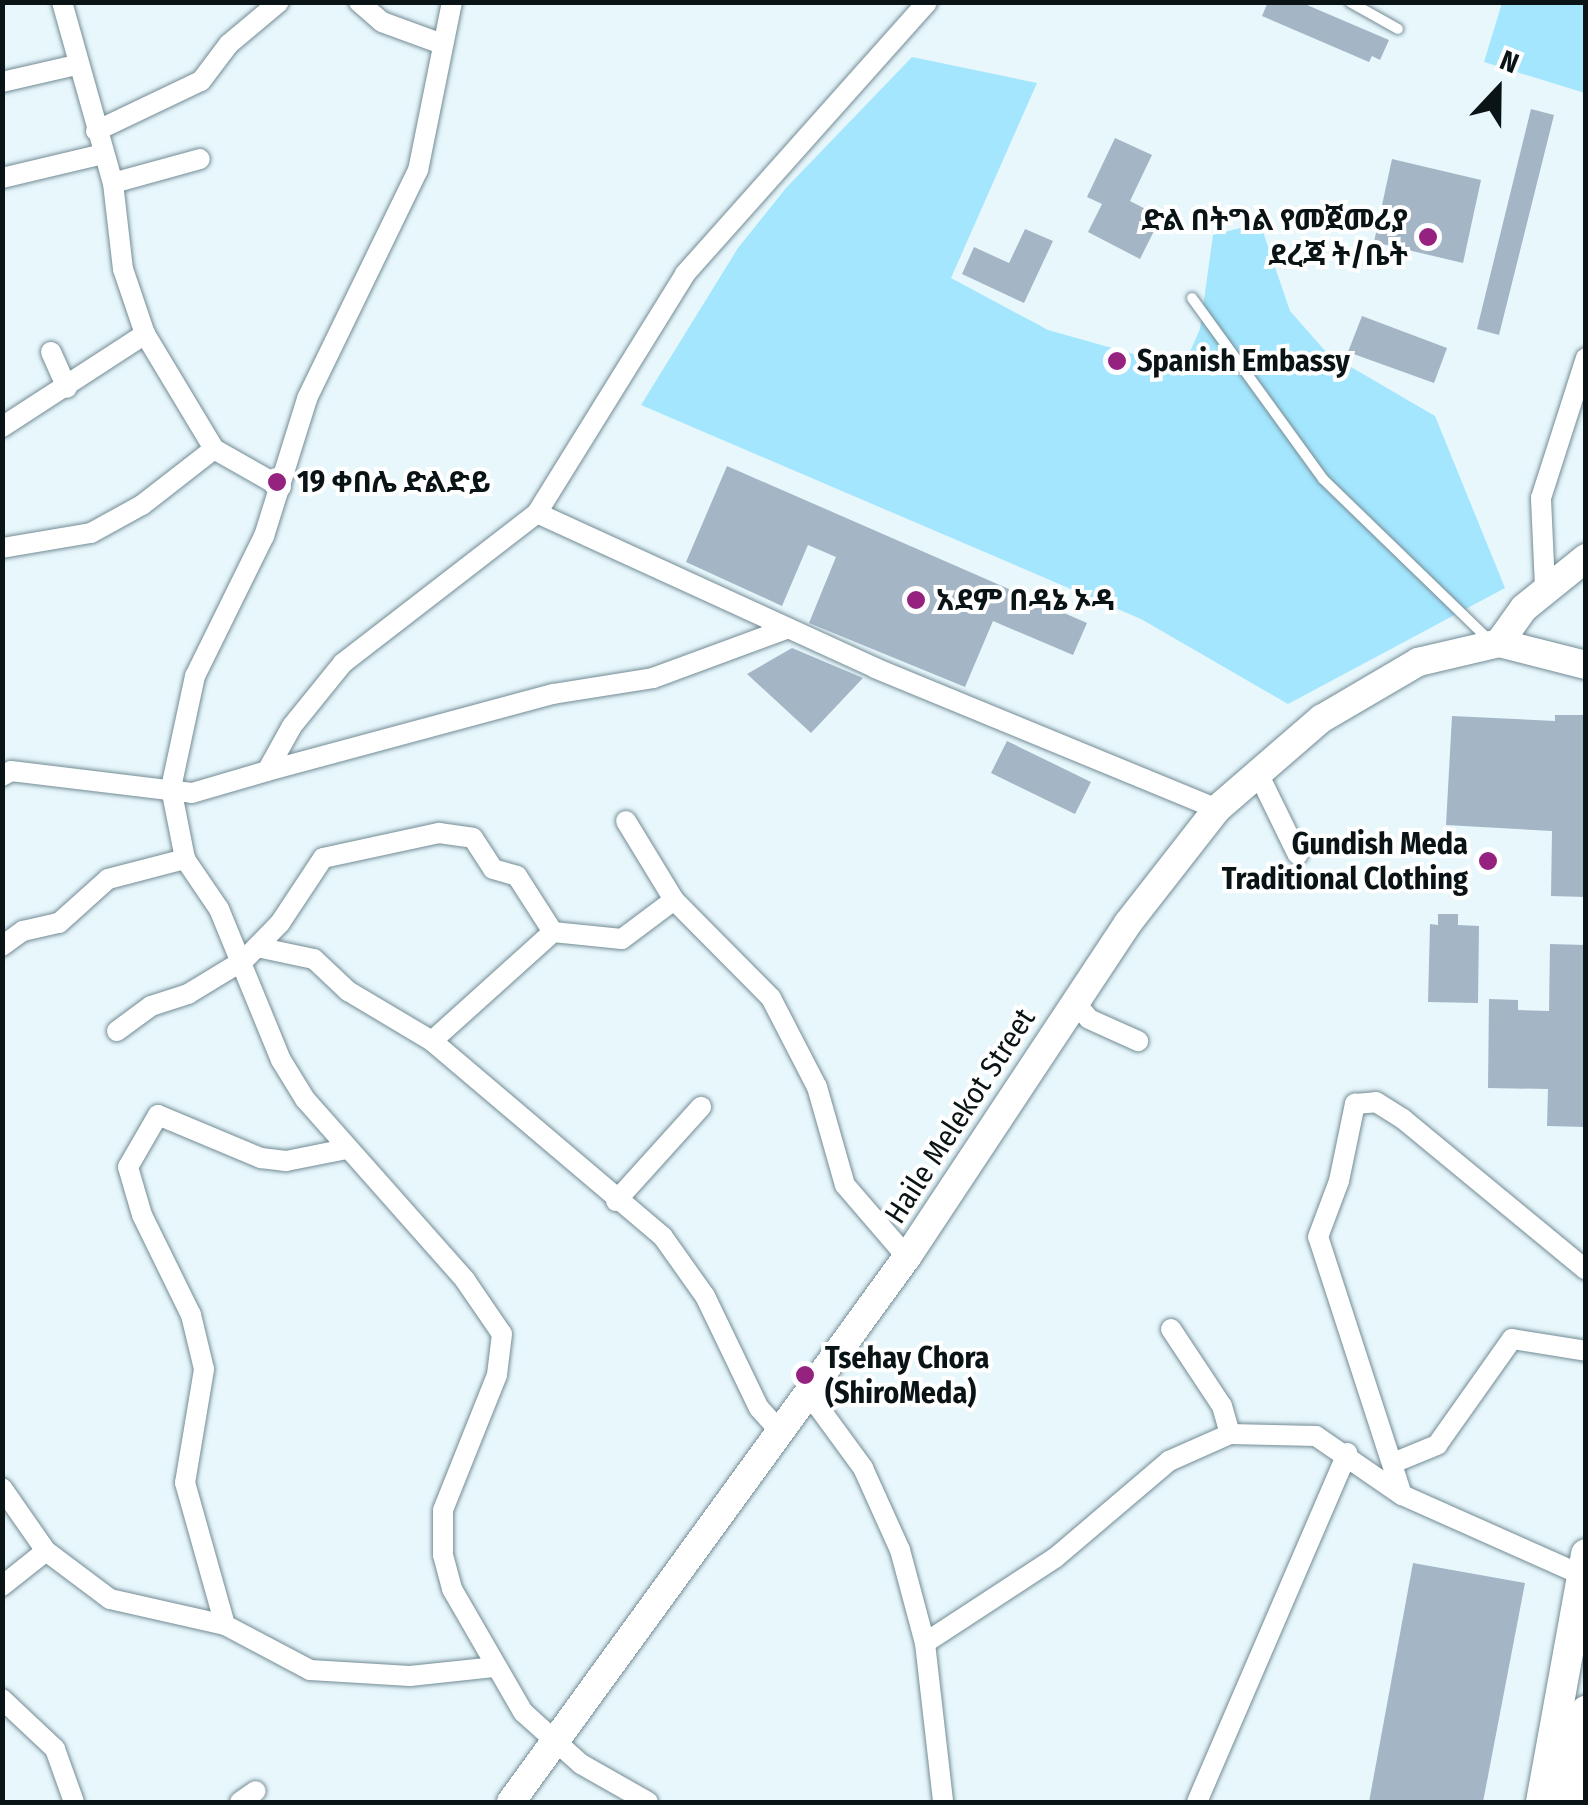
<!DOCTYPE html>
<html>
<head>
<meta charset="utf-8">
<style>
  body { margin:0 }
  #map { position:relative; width:1588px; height:1805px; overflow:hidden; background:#e7f7fc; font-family:"Fira Sans Condensed","Noto Sans Ethiopic",sans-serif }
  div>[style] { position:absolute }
  .green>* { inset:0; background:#a3e6fe }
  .building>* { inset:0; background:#a4b6c6 }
  .roads { filter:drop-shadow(0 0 2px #738b94) drop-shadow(0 0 2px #738b94) }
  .service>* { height:10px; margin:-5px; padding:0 5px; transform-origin:5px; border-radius:5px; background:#fff }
  .minor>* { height:20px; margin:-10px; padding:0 10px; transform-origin:10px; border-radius:10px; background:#fff }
  .secondary>* { height:28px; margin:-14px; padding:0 14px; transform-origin:14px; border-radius:14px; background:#fff }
  .primary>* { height:30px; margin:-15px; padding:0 15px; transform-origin:15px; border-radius:15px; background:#fff }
  .dots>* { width:28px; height:28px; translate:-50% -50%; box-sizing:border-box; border:5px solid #fff; border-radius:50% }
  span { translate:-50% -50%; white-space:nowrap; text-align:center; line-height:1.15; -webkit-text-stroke:8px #fff; paint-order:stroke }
  .poi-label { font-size:30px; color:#0a1316; font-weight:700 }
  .right { translate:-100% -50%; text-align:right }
  .left { translate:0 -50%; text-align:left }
  .street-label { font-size:30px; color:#0a1316 }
  .frame { position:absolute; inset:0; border:5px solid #0a1316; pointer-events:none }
  .north { position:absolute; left:1448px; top:40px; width:100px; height:100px; -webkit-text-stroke:8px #fff; paint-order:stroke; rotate:22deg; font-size:28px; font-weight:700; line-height:40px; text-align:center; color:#0a1316 }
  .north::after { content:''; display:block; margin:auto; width:35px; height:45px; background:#0a1316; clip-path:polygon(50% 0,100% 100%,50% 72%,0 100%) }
</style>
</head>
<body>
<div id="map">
  <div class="green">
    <i style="clip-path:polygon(1502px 3px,1585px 3px,1585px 93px,1484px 62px)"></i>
    <i style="clip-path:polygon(912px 57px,1037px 83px,951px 278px,1048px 330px,1183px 368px,1200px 329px,1213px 235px,1260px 223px,1290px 311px,1327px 353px,1435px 416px,1505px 588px,1288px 704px,1141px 619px,641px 405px,738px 248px,786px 188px)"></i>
  </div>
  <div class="building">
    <i style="clip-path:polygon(1268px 2px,1300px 2px,1389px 40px,1380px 60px,1372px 56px,1369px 62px,1262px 16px)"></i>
    <i style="clip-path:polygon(1531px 109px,1554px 115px,1499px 335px,1477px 329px)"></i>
    <i style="clip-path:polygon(1115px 138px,1152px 155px,1130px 201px,1161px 217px,1140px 259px,1088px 232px,1102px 204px,1087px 197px)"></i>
    <i style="clip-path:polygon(1392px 159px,1481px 180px,1463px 263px,1374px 242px)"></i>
    <i style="clip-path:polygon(1025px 229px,1053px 241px,1024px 303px,962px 274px,974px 247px,1009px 263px)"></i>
    <i style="clip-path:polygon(1362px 316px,1447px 348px,1434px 383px,1348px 352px)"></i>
    <i style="clip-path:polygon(727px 466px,1087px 623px,1073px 655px,993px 621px,965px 687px,809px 623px,836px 557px,808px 545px,782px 606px,686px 562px)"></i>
    <i style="clip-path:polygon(792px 648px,863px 678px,811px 733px,747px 674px)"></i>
    <i style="clip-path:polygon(1555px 715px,1586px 715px,1586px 897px,1551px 896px,1552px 831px,1446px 825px,1452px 716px,1555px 721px)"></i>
    <i style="clip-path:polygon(1007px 741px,1091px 782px,1075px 814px,991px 773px)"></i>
    <i style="clip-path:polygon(1438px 914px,1458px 914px,1458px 925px,1479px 926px,1478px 1003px,1428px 1002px,1430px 924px,1438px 925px)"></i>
    <i style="clip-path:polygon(1550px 944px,1586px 945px,1586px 1127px,1547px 1126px,1548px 1089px,1488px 1088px,1489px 999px,1518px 1000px,1518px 1010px,1549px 1011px)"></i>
    <i style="clip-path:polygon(1413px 1563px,1525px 1583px,1483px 1802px,1369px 1802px)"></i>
  </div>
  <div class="roads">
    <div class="service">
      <i style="left:1350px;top:2px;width:55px;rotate:29.4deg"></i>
      <i style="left:1192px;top:298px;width:223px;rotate:54.1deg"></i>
      <i style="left:1323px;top:479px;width:231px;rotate:44.1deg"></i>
    </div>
    <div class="minor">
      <i style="left:62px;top:2px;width:188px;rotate:74.3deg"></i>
      <i style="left:113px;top:183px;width:87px;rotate:83.4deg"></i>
      <i style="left:123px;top:269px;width:69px;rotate:71.3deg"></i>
      <i style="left:145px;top:334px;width:134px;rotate:59deg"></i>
      <i style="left:214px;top:449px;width:77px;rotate:29.6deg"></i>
      <i style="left:359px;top:2px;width:30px;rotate:41deg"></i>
      <i style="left:382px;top:22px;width:64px;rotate:20.1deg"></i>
      <i style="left:452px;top:2px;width:171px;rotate:101.4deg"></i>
      <i style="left:418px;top:170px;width:254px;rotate:115.9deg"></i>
      <i style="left:307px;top:399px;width:144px;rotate:107.4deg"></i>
      <i style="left:264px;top:536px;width:156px;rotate:116.2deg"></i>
      <i style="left:195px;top:676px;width:115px;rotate:102.1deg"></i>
      <i style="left:171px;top:788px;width:72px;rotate:78.8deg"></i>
      <i style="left:185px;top:859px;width:60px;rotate:55.8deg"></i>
      <i style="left:219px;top:909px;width:163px;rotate:67.7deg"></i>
      <i style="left:281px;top:1060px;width:46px;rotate:58.4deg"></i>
      <i style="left:305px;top:1099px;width:242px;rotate:48.5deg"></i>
      <i style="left:465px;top:1280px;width:65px;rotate:55.6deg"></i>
      <i style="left:502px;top:1334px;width:41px;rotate:97deg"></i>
      <i style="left:497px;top:1375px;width:145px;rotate:111.8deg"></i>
      <i style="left:443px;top:1510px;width:45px;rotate:90deg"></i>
      <i style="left:443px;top:1555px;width:35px;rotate:75deg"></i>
      <i style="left:452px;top:1589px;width:142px;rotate:60deg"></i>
      <i style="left:523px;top:1712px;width:78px;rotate:41.9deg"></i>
      <i style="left:581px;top:1764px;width:77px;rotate:29.6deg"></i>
      <i style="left:2px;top:82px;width:76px;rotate:-12.9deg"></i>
      <i style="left:96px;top:131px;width:116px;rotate:-25.5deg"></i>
      <i style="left:201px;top:81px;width:46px;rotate:-52.9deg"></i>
      <i style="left:229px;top:44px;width:65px;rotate:-40deg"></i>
      <i style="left:2px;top:178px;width:104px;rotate:-13.4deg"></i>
      <i style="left:113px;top:183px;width:90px;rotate:-15.4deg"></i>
      <i style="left:51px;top:352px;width:39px;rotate:66deg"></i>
      <i style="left:2px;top:427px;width:171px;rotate:-33deg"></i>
      <i style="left:537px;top:513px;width:372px;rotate:24.6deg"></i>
      <i style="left:875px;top:668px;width:370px;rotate:22.4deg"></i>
      <i style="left:2px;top:548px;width:90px;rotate:-9.6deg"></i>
      <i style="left:91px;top:533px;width:58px;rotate:-28.8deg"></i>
      <i style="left:142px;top:505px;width:91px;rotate:-37.9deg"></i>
      <i style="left:1545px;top:587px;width:89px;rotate:-92.6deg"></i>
      <i style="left:1541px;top:498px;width:147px;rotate:-72.2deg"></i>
      <i style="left:267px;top:771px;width:296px;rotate:-15.1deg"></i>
      <i style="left:553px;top:694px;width:101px;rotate:-9.1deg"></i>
      <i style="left:653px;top:678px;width:142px;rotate:-20.2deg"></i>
      <i style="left:1257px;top:771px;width:93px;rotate:64deg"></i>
      <i style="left:2px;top:776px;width:10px;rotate:-29deg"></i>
      <i style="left:11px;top:771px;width:182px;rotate:6.9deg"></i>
      <i style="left:192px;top:793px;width:78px;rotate:-16.3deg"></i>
      <i style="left:267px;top:771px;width:51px;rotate:-60.9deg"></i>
      <i style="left:292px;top:726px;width:81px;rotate:-51deg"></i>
      <i style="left:343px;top:663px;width:245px;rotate:-37.7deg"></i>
      <i style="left:537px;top:513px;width:281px;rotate:-58.2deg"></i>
      <i style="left:685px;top:274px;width:364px;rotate:-48.3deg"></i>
      <i style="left:626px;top:821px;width:92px;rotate:58.7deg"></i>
      <i style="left:553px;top:932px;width:69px;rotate:5.8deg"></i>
      <i style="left:622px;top:939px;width:65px;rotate:-36.9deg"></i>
      <i style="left:674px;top:900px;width:138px;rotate:45.3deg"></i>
      <i style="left:771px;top:998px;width:100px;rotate:62.7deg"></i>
      <i style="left:817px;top:1087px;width:102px;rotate:74.1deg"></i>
      <i style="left:845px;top:1185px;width:95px;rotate:49.3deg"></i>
      <i style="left:2px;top:946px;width:26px;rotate:-36deg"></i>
      <i style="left:23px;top:931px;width:37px;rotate:-13deg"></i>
      <i style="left:59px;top:923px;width:66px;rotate:-41.9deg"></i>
      <i style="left:108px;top:879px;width:80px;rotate:-14.6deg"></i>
      <i style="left:257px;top:947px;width:58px;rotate:11.9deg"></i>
      <i style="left:314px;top:959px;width:47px;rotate:43.3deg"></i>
      <i style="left:348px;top:991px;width:98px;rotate:30.8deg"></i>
      <i style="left:1074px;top:1001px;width:23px;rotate:50deg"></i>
      <i style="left:1089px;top:1019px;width:54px;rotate:24.2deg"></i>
      <i style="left:117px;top:1031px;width:42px;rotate:-36.3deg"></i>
      <i style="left:151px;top:1006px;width:39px;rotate:-18deg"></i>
      <i style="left:188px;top:994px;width:66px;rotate:-31.3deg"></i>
      <i style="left:244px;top:960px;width:52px;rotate:-45.8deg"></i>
      <i style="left:280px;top:923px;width:78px;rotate:-56.5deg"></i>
      <i style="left:323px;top:858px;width:119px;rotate:-12.2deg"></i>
      <i style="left:439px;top:833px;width:34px;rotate:8deg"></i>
      <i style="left:473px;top:838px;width:37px;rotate:57deg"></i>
      <i style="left:493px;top:869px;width:25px;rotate:16deg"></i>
      <i style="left:517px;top:876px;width:67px;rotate:57.3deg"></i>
      <i style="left:553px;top:932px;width:163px;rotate:138deg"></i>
      <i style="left:432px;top:1041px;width:303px;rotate:40.3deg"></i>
      <i style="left:663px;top:1237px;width:72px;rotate:54.6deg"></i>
      <i style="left:705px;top:1296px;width:124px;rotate:64.3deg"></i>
      <i style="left:759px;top:1408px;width:27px;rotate:48deg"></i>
      <i style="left:616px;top:1201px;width:127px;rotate:-47.9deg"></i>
      <i style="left:1171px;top:1329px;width:92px;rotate:56.5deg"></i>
      <i style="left:1222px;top:1406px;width:29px;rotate:74deg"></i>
      <i style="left:806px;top:1390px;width:97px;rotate:53.8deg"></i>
      <i style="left:863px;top:1468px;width:90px;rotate:65.7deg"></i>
      <i style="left:900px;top:1550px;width:96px;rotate:75deg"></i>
      <i style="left:925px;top:1643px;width:160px;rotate:83.5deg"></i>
      <i style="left:1393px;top:1463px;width:48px;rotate:-22.2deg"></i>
      <i style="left:1437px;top:1445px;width:130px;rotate:-54.7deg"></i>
      <i style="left:1512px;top:1339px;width:75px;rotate:9.2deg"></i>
      <i style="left:2px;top:1488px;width:77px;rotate:55.1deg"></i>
      <i style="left:1402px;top:1495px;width:271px;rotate:-108deg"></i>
      <i style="left:1318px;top:1237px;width:60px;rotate:-69.4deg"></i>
      <i style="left:1339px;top:1181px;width:79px;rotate:-78.3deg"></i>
      <i style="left:1355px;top:1104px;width:21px;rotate:-5deg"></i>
      <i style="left:1376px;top:1102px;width:32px;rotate:32deg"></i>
      <i style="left:1403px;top:1119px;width:237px;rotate:39.5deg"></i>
      <i style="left:2px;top:1586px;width:56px;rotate:-38.5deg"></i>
      <i style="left:46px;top:1551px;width:80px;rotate:36.9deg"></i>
      <i style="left:110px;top:1599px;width:118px;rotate:12.7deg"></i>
      <i style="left:225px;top:1625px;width:96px;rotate:27.9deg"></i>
      <i style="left:310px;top:1670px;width:100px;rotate:3.4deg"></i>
      <i style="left:410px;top:1676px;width:84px;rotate:-6.1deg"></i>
      <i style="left:225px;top:1625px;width:148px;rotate:-105.7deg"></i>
      <i style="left:185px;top:1483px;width:116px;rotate:-80.5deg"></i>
      <i style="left:204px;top:1369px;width:56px;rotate:-103.5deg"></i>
      <i style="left:191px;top:1315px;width:111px;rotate:-116.1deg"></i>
      <i style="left:142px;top:1215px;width:50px;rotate:-106.3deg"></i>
      <i style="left:128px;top:1167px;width:60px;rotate:-60deg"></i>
      <i style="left:158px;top:1115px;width:112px;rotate:22.7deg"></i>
      <i style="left:261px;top:1158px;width:25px;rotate:7deg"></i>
      <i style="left:286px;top:1161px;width:61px;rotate:-11.3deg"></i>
      <i style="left:925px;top:1643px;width:155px;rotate:-33.2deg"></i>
      <i style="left:1055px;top:1558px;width:150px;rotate:-40.4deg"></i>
      <i style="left:1169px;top:1461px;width:67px;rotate:-23.9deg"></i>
      <i style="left:1230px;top:1434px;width:86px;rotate:1.3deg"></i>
      <i style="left:1316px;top:1436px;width:104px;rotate:34.5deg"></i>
      <i style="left:1402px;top:1495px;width:197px;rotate:24deg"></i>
      <i style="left:2px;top:1699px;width:73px;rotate:43.3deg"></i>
      <i style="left:55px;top:1749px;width:56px;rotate:70.3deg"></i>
      <i style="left:240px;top:1802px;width:19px;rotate:-35deg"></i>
      <i style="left:1197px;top:1802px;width:380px;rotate:-66.7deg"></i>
    </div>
    <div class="secondary">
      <i style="left:1499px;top:643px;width:43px;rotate:-54.5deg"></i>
      <i style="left:1524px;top:608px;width:80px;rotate:-38.9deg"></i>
      <i style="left:511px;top:1802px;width:674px;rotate:-54deg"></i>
      <i style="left:907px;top:1257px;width:400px;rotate:-56.5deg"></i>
      <i style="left:1128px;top:923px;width:145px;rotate:-52deg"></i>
      <i style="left:1217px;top:809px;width:138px;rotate:-40.9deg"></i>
      <i style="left:1321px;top:719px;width:113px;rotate:-30.4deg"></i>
      <i style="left:1418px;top:662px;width:83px;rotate:-13.2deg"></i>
      <i style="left:1499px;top:643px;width:90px;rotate:14.2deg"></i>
    </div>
    <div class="primary">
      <i style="left:1541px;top:1802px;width:252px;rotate:-79.7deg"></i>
      <i style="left:1569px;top:1802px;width:93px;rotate:-79.4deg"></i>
    </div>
  </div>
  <div class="dots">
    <i style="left:1428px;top:237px;background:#962280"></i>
    <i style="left:1117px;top:361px;background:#962280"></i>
    <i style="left:277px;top:482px;background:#962280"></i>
    <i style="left:916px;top:600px;background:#962280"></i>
    <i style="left:1488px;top:861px;background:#962280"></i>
    <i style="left:805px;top:1375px;background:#962280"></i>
  </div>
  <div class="poi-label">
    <span class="right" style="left:1408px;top:237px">ድል በትግል የመጀመሪያ<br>ደረጃ ት/ቤት</span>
    <span class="left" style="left:1137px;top:361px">Spanish Embassy</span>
    <span class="left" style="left:297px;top:482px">19 ቀበሌ ድልድይ</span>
    <span class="left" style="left:936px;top:600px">አደም በዳኔ ኦዳ</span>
    <span class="right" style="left:1468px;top:861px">Gundish Meda<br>Traditional Clothing</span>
    <span class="left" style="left:825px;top:1375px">Tsehay Chora<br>(ShiroMeda)</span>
  </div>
  <div class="street-label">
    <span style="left:960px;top:1116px;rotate:-57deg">Haile Melekot Street</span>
  </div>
  <div class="frame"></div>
  <div class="north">N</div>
</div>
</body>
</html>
